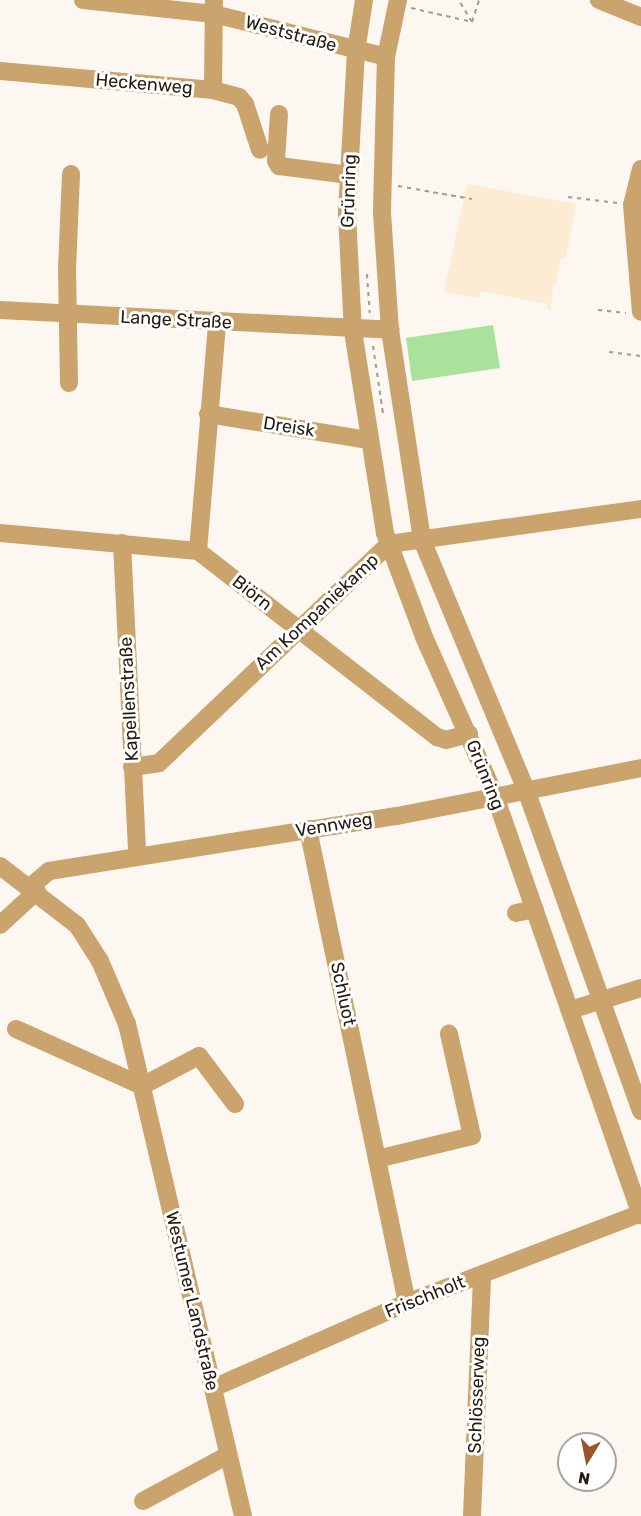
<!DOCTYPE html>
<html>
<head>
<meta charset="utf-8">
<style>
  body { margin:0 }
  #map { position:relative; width:641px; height:1516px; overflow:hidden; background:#fcf7f1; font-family:Rubik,sans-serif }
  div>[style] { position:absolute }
  .built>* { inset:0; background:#fdebd4 }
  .green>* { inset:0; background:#a9e29b }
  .path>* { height:2px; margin-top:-1px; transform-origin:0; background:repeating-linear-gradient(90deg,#a29c93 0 4.5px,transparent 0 9px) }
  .minor>* { height:18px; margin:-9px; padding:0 9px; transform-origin:9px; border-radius:9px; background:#caa36d }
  span { translate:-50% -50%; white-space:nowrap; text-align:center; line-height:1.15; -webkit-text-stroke:6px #fff; paint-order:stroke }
  .street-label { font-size:18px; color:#251c10 }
  .north { position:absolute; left:557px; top:1432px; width:60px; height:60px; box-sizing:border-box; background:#fff; border:2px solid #a8a49f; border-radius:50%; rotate:190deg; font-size:16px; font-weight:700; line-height:24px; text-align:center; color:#251c10 }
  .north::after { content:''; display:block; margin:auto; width:21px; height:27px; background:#9b552a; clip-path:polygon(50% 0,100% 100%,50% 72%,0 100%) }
</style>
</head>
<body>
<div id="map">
  <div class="built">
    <i style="clip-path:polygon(467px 184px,576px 204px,566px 258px,561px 258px,556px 284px,553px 284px,551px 310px,547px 309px,547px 304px,481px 291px,479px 298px,444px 292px)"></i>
  </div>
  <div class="green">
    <i style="clip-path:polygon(493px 325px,500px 368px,412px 381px,406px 338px)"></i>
  </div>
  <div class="path">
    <i style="left:411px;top:8px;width:63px;rotate:12.9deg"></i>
    <i style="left:472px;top:22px;width:26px;rotate:-121deg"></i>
    <i style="left:472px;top:22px;width:23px;rotate:-72deg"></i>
    <i style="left:398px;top:186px;width:75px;rotate:10deg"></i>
    <i style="left:568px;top:197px;width:50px;rotate:6.8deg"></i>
    <i style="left:367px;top:274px;width:39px;rotate:86deg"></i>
    <i style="left:598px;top:310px;width:28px;rotate:6deg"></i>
    <i style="left:373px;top:346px;width:69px;rotate:81.6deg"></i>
    <i style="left:609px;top:352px;width:32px;rotate:7deg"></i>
  </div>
  <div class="minor">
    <i style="left:83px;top:0;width:132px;rotate:6.1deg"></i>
    <i style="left:214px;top:14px;width:177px;rotate:14deg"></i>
    <i style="left:364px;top:0;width:52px;rotate:98.9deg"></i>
    <i style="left:356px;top:51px;width:163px;rotate:93.2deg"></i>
    <i style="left:347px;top:214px;width:117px;rotate:87.1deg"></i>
    <i style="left:353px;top:331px;width:205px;rotate:81deg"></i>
    <i style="left:385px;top:533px;width:111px;rotate:69.4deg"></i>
    <i style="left:424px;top:637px;width:174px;rotate:65.9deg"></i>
    <i style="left:495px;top:796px;width:444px;rotate:70.8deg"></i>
    <i style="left:398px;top:0;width:58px;rotate:101.9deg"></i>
    <i style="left:386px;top:57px;width:156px;rotate:91.5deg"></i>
    <i style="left:382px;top:213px;width:117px;rotate:86.1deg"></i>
    <i style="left:390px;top:330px;width:212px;rotate:81.3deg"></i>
    <i style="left:422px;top:540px;width:271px;rotate:67.4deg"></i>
    <i style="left:526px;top:790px;width:341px;rotate:70.3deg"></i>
    <i style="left:599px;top:0;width:45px;rotate:22deg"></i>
    <i style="left:0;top:71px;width:214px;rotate:5.1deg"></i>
    <i style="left:213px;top:90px;width:90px;rotate:-89.4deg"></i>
    <i style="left:213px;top:90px;width:27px;rotate:15deg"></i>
    <i style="left:239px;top:97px;width:9px;rotate:49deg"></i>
    <i style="left:245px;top:104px;width:48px;rotate:71.9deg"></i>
    <i style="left:279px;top:114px;width:47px;rotate:93.7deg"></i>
    <i style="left:276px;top:161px;width:6px;rotate:59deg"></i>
    <i style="left:279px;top:166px;width:71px;rotate:7.3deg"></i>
    <i style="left:641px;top:169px;width:37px;rotate:104deg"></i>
    <i style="left:632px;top:205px;width:107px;rotate:85.2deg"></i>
    <i style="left:0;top:310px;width:391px;rotate:2.9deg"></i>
    <i style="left:69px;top:383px;width:113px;rotate:-91deg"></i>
    <i style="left:67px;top:270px;width:96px;rotate:-87.6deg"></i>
    <i style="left:208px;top:414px;width:163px;rotate:9.2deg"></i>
    <i style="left:0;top:533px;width:199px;rotate:5.2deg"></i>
    <i style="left:198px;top:551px;width:303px;rotate:37.9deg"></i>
    <i style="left:437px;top:737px;width:9px;rotate:18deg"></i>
    <i style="left:446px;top:740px;width:24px;rotate:-15deg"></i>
    <i style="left:122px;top:543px;width:312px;rotate:87.2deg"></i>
    <i style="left:198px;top:551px;width:229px;rotate:-85.2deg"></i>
    <i style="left:132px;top:767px;width:27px;rotate:-8deg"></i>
    <i style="left:159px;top:763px;width:318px;rotate:-43.6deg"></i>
    <i style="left:389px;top:544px;width:254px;rotate:-7.9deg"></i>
    <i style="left:308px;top:829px;width:484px;rotate:78.2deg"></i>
    <i style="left:0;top:866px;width:97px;rotate:37.5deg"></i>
    <i style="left:77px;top:925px;width:43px;rotate:57.4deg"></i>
    <i style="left:100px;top:961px;width:69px;rotate:66.8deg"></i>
    <i style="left:127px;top:1024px;width:505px;rotate:76.73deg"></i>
    <i style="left:30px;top:887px;width:25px;rotate:-40deg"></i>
    <i style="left:49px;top:871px;width:352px;rotate:-9deg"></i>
    <i style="left:397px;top:816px;width:249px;rotate:-11.1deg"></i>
    <i style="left:516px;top:913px;width:19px;rotate:-12deg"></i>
    <i style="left:0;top:925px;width:50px;rotate:-42.6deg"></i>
    <i style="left:570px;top:1010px;width:74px;rotate:-17.2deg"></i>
    <i style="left:16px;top:1029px;width:138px;rotate:24.3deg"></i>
    <i style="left:142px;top:1086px;width:64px;rotate:-27.8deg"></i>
    <i style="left:199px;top:1056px;width:60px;rotate:53.1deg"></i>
    <i style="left:377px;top:1159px;width:98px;rotate:-13.6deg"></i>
    <i style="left:472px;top:1136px;width:105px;rotate:-102.7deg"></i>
    <i style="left:213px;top:1388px;width:212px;rotate:-23.7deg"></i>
    <i style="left:407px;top:1303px;width:251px;rotate:-21deg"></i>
    <i style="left:143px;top:1501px;width:97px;rotate:-28.4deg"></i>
    <i style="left:472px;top:1516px;width:242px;rotate:-87.6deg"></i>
  </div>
  <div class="street-label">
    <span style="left:291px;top:34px;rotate:15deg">Weststraße</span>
    <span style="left:144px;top:84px;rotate:5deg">Heckenweg</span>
    <span style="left:349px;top:191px;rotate:-88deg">Grünring</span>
    <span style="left:176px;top:320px;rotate:3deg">Lange Straße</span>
    <span style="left:289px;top:427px;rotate:9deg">Dreisk</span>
    <span style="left:252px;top:593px;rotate:38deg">Biörn</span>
    <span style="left:317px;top:612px;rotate:-43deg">Am Kompaniekamp</span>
    <span style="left:129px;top:699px;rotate:-93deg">Kapellenstraße</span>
    <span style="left:485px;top:775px;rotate:68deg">Grünring</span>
    <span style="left:334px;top:825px;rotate:-9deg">Vennweg</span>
    <span style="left:343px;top:994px;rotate:78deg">Schluot</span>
    <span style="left:425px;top:1297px;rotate:-22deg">Frischholt</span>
    <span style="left:192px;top:1301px;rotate:77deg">Westumer Landstraße</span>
    <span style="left:477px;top:1395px;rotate:-88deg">Schlösserweg</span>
  </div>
  <div class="north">N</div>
</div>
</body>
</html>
